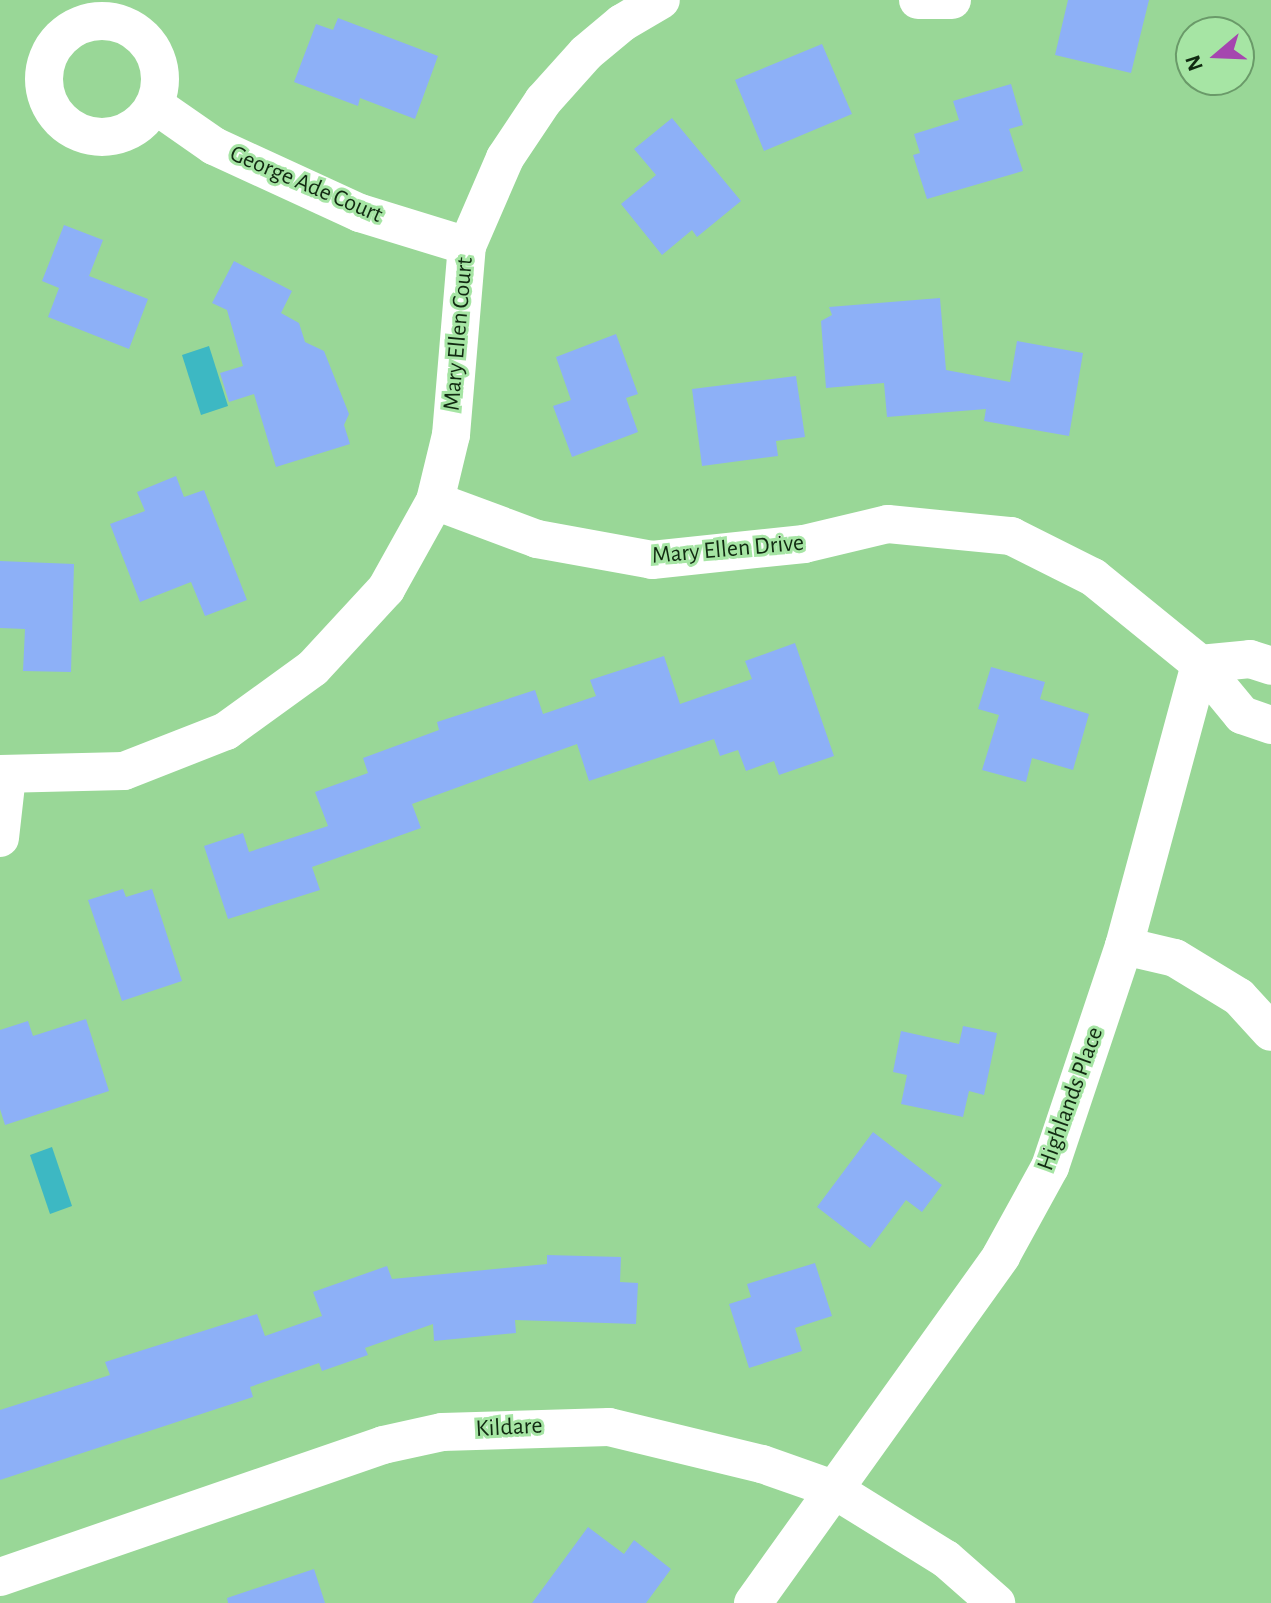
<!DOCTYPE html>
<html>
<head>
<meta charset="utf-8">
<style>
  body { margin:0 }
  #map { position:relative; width:1271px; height:1603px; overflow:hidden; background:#99d797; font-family:"Alegreya Sans",sans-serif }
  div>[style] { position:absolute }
  .water>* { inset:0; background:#3db8c3 }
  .building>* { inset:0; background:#8db0f7 }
  .street>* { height:38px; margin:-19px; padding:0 19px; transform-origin:19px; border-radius:19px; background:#fff }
  .street>.ring { margin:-19px; padding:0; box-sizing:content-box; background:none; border:38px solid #fff; border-radius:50% }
  span { translate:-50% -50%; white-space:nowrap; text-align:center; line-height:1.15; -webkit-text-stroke:6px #a6e5a4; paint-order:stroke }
  .street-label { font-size:24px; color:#112a11 }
  .north { position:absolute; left:1175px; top:16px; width:80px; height:80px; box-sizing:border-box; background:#a6e5a4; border:2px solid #6a9a69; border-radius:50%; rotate:251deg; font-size:22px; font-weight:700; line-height:32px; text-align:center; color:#112a11 }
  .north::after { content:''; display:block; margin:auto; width:28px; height:36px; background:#a546af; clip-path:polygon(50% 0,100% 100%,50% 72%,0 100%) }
</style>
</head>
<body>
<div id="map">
  <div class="water">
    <i style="clip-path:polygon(209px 346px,228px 406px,201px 415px,182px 355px)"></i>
    <i style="clip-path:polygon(52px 1147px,72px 1206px,50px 1214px,30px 1155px)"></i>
  </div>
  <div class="building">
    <i style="clip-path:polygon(1068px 0,1149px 0,1131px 73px,1055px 55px)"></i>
    <i style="clip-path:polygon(338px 18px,438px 56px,415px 119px,360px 98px,358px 106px,294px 82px,316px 24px,333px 30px)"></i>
    <i style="clip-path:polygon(822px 44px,852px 114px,764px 151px,735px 80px)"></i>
    <i style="clip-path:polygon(1011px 84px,1023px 125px,1009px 129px,1023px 171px,927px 199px,913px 155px,920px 153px,914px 134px,959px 120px,953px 101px)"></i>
    <i style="clip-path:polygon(672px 118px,741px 201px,697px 237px,692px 230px,662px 255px,621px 204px,656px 175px,634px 149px)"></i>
    <i style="clip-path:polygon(64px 225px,103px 240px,89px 276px,148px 299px,129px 349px,48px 317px,59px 288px,42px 281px)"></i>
    <i style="clip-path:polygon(234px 261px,292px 291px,281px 313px,299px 323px,305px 342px,324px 351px,349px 414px,344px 425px,350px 444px,276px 467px,254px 394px,229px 402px,220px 373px,243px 366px,227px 310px,212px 303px)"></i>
    <i style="clip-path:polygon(940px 298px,946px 370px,1010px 382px,1017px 341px,1083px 353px,1069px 436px,984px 421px,986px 409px,887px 417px,884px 383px,826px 388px,821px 321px,832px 315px,829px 307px)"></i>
    <i style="clip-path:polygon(616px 334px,638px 394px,626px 398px,638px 432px,572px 457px,553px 406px,571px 400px,556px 357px)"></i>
    <i style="clip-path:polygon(796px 376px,805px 437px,776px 441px,778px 456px,702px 466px,692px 389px)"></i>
    <i style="clip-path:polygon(176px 476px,184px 497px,204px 490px,247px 600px,205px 616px,191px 582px,140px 602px,110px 524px,145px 511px,137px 492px)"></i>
    <i style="clip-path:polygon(0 561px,74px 564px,71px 672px,23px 671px,25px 629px,0 628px)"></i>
    <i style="clip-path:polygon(795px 643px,834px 756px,779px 775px,774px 761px,746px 771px,738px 750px,720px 756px,714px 739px,589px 781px,577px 744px,412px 804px,421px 828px,312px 867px,320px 890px,228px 919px,204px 846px,243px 833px,249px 852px,328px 826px,315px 792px,368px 773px,363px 758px,439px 730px,437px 722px,535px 690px,543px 714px,596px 696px,590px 680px,664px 656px,680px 704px,752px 679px,745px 661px)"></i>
    <i style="clip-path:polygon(991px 667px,1045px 682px,1040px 699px,1089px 714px,1073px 770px,1032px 758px,1026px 782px,982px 770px,999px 715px,978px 709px)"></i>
    <i style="clip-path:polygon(123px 889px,126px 897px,152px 889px,182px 981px,122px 1001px,88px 900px)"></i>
    <i style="clip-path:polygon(86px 1019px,109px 1091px,5px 1125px,0 1109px,0 1030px,28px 1021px,33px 1036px)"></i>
    <i style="clip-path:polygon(963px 1026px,997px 1033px,984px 1095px,969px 1091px,963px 1117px,901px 1104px,907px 1075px,893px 1072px,901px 1031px,959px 1044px)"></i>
    <i style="clip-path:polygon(873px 1132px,942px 1185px,922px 1212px,906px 1200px,870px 1248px,817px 1207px)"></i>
    <i style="clip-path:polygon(547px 1255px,621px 1257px,620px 1282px,638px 1283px,636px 1324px,515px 1320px,516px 1333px,434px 1341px,433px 1324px,365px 1348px,368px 1355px,322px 1371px,319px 1363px,250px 1387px,253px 1397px,0 1480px,0 1410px,110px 1375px,105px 1362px,257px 1314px,265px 1336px,322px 1316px,313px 1292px,387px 1266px,392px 1279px,547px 1264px)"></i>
    <i style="clip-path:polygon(815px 1263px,832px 1316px,795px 1328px,802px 1351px,749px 1368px,729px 1304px,751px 1297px,747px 1284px)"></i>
    <i style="clip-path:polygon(588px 1527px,624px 1554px,634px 1540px,671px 1569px,646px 1603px,532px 1603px)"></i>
    <i style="clip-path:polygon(314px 1569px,325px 1603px,228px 1603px,227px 1598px)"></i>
  </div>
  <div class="street">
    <i style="left:918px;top:0;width:34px"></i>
    <i class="ring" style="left:44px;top:21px;width:78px;height:78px"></i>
    <i style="left:155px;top:105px;width:72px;rotate:34.8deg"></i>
    <i style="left:214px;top:146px;width:161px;rotate:24.7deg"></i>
    <i style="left:360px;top:213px;width:112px;rotate:17.1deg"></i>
    <i style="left:435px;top:501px;width:68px;rotate:-76.4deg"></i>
    <i style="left:451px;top:435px;width:190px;rotate:-85.2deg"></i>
    <i style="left:467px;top:246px;width:96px;rotate:-66.6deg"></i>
    <i style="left:505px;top:158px;width:69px;rotate:-56.3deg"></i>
    <i style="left:543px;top:101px;width:64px;rotate:-48.1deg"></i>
    <i style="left:586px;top:53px;width:47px;rotate:-39.8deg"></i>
    <i style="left:622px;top:23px;width:45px;rotate:-30.5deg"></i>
    <i style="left:1200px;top:664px;width:50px;rotate:-5.7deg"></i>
    <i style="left:1250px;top:659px;width:22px;rotate:18deg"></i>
    <i style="left:0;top:774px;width:124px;rotate:-1.4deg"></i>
    <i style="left:124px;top:771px;width:110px;rotate:-21.4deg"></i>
    <i style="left:226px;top:731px;width:107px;rotate:-35.9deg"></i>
    <i style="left:313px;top:668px;width:108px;rotate:-47.3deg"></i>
    <i style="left:386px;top:589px;width:101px;rotate:-60.9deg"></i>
    <i style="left:435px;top:501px;width:109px;rotate:20.4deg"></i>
    <i style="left:537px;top:539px;width:117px;rotate:10.3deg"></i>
    <i style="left:652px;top:560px;width:153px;rotate:-6deg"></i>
    <i style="left:804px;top:544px;width:86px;rotate:-13.4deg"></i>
    <i style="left:888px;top:524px;width:124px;rotate:5.6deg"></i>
    <i style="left:1011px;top:536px;width:92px;rotate:26.6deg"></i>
    <i style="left:1093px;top:577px;width:138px;rotate:39.1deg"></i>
    <i style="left:1200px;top:664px;width:66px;rotate:50.5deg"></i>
    <i style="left:1242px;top:715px;width:31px;rotate:19deg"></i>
    <i style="left:0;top:838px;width:62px;rotate:-83.6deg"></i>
    <i style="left:1124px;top:946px;width:52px;rotate:13.2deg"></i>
    <i style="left:1175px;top:958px;width:75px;rotate:31.4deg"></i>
    <i style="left:1239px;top:997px;width:47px;rotate:47.6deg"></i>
    <i style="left:0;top:1577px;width:405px;rotate:-19deg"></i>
    <i style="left:383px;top:1445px;width:60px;rotate:-12.4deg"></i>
    <i style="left:442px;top:1432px;width:167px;rotate:-1.7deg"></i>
    <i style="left:609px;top:1427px;width:157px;rotate:13.6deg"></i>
    <i style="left:762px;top:1464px;width:75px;rotate:19.4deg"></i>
    <i style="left:833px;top:1489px;width:133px;rotate:31.8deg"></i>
    <i style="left:946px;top:1559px;width:67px;rotate:41.3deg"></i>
    <i style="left:753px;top:1603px;width:427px;rotate:-54.4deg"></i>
    <i style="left:1001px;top:1256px;width:102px;rotate:-61.2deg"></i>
    <i style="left:1050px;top:1167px;width:233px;rotate:-71.5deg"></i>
    <i style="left:1124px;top:946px;width:292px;rotate:-74.9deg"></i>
  </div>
  <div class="street-label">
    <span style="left:306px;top:185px;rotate:23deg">George Ade Court</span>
    <span style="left:459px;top:334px;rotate:-85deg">Mary Ellen Court</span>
    <span style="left:728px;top:550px;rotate:-5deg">Mary Ellen Drive</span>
    <span style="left:1071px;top:1099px;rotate:-70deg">Highlands Place</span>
    <span style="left:509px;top:1428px;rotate:-3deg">Kildare</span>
  </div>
  <div class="north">N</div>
</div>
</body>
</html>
